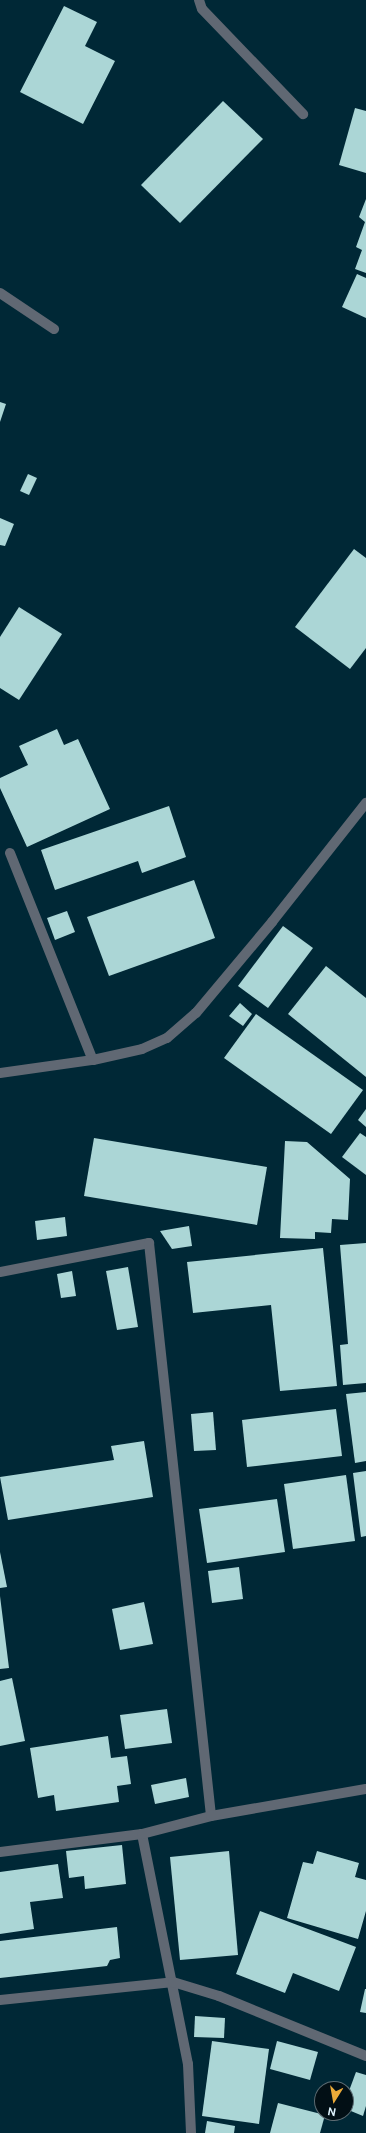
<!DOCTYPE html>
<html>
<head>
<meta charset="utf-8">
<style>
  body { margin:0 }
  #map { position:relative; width:366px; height:2133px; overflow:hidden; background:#002836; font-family:"DM Sans",sans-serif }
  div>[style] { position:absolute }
  .building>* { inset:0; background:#abd6d6 }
  .minor>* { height:10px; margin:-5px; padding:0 5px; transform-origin:5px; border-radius:5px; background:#606873 }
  span { translate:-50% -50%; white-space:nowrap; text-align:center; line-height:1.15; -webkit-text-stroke:4px #020f15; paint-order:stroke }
  .north { position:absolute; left:314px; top:2081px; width:40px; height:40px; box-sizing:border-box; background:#020f15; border:1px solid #5b6b72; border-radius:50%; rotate:191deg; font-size:11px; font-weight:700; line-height:16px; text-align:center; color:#e0f4fe }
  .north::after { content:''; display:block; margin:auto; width:14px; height:18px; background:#ebaa39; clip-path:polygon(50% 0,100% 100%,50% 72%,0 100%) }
</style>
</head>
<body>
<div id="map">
  <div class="building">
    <i style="clip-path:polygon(64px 6px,97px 22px,85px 46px,115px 61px,83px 124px,20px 92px)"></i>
    <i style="clip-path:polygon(223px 101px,263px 139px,180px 223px,141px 185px)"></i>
    <i style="clip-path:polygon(355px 108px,366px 111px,366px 173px,339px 165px)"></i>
    <i style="clip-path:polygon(366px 199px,366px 273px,355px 269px,362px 250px,356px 247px,365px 222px,359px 217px)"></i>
    <i style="clip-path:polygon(357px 274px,366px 278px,366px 318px,342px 307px)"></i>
    <i style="clip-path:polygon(0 402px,6px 404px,0 422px)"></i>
    <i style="clip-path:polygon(28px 474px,37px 478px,29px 495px,20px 491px)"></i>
    <i style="clip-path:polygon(0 518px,14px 524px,5px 546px,0 545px)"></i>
    <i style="clip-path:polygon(354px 549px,366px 558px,366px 648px,350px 669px,295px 627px)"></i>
    <i style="clip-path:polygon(19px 607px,62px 634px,19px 700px,0 688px,0 637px)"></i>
    <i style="clip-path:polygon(57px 729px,64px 745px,78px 739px,110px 809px,27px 847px,0 788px,0 778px,28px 765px,19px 746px)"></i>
    <i style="clip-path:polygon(169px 806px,186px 857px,142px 873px,138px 861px,55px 890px,41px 850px)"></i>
    <i style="clip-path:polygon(194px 880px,215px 938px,109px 976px,87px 917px)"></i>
    <i style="clip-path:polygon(67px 911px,75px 932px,55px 940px,47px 918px)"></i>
    <i style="clip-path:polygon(283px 926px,313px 948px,268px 1008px,238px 986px)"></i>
    <i style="clip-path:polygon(326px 966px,366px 998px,366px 1077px,288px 1014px)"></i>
    <i style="clip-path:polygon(240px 1003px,252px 1014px,243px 1026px,229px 1016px)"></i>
    <i style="clip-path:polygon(256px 1014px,363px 1090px,331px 1134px,224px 1058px)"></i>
    <i style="clip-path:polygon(366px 1109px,366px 1127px,358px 1120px)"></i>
    <i style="clip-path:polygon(360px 1133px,366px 1137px,366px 1175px,342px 1157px)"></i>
    <i style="clip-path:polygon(94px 1138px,267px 1167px,257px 1225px,84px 1196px)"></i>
    <i style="clip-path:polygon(285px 1141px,307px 1142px,350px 1179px,348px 1220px,332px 1219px,331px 1233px,315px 1232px,315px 1239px,280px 1238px)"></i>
    <i style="clip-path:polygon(65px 1217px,67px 1236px,37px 1240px,35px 1221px)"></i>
    <i style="clip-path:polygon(189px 1226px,192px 1246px,172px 1249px,160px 1231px)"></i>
    <i style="clip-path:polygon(366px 1243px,366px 1383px,343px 1385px,340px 1345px,348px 1344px,340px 1245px)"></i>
    <i style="clip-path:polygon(323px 1248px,337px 1386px,280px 1391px,271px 1305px,193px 1313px,187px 1262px)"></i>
    <i style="clip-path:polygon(128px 1267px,138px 1327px,117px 1330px,106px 1271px)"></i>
    <i style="clip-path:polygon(72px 1271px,76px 1296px,61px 1298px,57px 1274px)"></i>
    <i style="clip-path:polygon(366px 1392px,366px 1461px,355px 1463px,346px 1394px)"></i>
    <i style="clip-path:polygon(336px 1409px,342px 1456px,247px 1467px,242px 1420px)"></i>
    <i style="clip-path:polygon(213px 1412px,216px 1450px,194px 1451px,191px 1414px)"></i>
    <i style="clip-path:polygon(144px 1441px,153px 1497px,8px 1520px,0 1477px,114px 1460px,111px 1446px)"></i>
    <i style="clip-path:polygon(366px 1471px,366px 1536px,361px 1537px,353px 1473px)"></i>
    <i style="clip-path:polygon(346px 1475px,355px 1541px,293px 1549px,284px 1484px)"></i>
    <i style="clip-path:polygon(277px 1499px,285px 1552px,207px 1563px,199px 1509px)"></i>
    <i style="clip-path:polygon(0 1552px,7px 1587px,0 1588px)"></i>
    <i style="clip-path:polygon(239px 1567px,243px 1599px,212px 1603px,208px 1571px)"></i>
    <i style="clip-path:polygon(0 1596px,9px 1668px,0 1669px)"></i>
    <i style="clip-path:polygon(144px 1602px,153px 1644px,120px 1650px,112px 1609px)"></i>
    <i style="clip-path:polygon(12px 1678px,25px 1741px,0 1746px,0 1681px)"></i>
    <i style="clip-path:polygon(167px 1709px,172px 1743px,125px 1749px,120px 1715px)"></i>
    <i style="clip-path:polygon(108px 1736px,111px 1758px,127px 1756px,131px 1784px,117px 1786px,119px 1802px,56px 1811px,54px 1795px,38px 1798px,30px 1748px)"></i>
    <i style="clip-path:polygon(186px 1778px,189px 1797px,155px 1804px,151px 1785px)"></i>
    <i style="clip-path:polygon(122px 1845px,126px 1884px,85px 1889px,84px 1876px,69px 1878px,66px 1851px)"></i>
    <i style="clip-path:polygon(229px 1851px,238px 1955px,180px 1960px,170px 1857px)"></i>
    <i style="clip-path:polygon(317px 1851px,359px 1863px,355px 1877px,366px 1880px,366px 1911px,358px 1939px,287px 1918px,303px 1862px,313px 1864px)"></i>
    <i style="clip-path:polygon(58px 1864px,63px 1898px,30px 1902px,34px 1929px,0 1934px,0 1872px)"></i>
    <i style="clip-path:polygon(260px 1911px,356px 1947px,339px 1991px,293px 1973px,285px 1993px,236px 1974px)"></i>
    <i style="clip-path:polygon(117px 1927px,120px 1958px,110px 1960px,107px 1966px,0 1978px,0 1941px)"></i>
    <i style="clip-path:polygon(365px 1989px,366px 1989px,366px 2013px,360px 2012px)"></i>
    <i style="clip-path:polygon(195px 2016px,225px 2018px,224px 2038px,194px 2037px)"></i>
    <i style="clip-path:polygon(212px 2041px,269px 2049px,259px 2124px,202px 2116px)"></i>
    <i style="clip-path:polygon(277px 2041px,318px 2052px,310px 2080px,270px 2069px)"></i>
    <i style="clip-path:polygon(356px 2072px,366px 2075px,366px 2106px,363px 2116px,346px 2109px,346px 2099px)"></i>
    <i style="clip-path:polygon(278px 2103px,325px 2115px,320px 2133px,270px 2133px)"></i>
    <i style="clip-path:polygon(207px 2121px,235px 2126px,234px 2133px,205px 2133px)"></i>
  </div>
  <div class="minor">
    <i style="left:199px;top:0;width:9px;rotate:72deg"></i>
    <i style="left:202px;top:9px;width:146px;rotate:46.1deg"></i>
    <i style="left:0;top:293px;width:65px;rotate:33.7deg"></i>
    <i style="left:10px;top:853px;width:223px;rotate:68.2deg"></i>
    <i style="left:0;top:1073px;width:94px;rotate:-8deg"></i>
    <i style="left:93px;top:1060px;width:50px;rotate:-12.7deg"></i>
    <i style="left:142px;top:1049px;width:27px;rotate:-24deg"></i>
    <i style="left:167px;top:1038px;width:38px;rotate:-41deg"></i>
    <i style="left:196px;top:1013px;width:119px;rotate:-50.1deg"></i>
    <i style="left:272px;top:922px;width:152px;rotate:-51.7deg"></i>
    <i style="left:0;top:1272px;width:152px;rotate:-11deg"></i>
    <i style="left:149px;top:1243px;width:576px;rotate:83.82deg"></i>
    <i style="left:142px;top:1834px;width:235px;rotate:78.7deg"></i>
    <i style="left:188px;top:2064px;width:69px;rotate:87.5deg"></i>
    <i style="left:0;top:1852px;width:143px;rotate:-7.2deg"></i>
    <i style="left:142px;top:1834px;width:71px;rotate:-14.6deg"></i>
    <i style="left:211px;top:1816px;width:157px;rotate:-9.9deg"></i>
    <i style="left:0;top:2000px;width:174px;rotate:-5.9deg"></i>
    <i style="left:173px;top:1982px;width:48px;rotate:16.9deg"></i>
    <i style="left:219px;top:1996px;width:159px;rotate:22.2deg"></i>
  </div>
  <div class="north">N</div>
</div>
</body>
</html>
